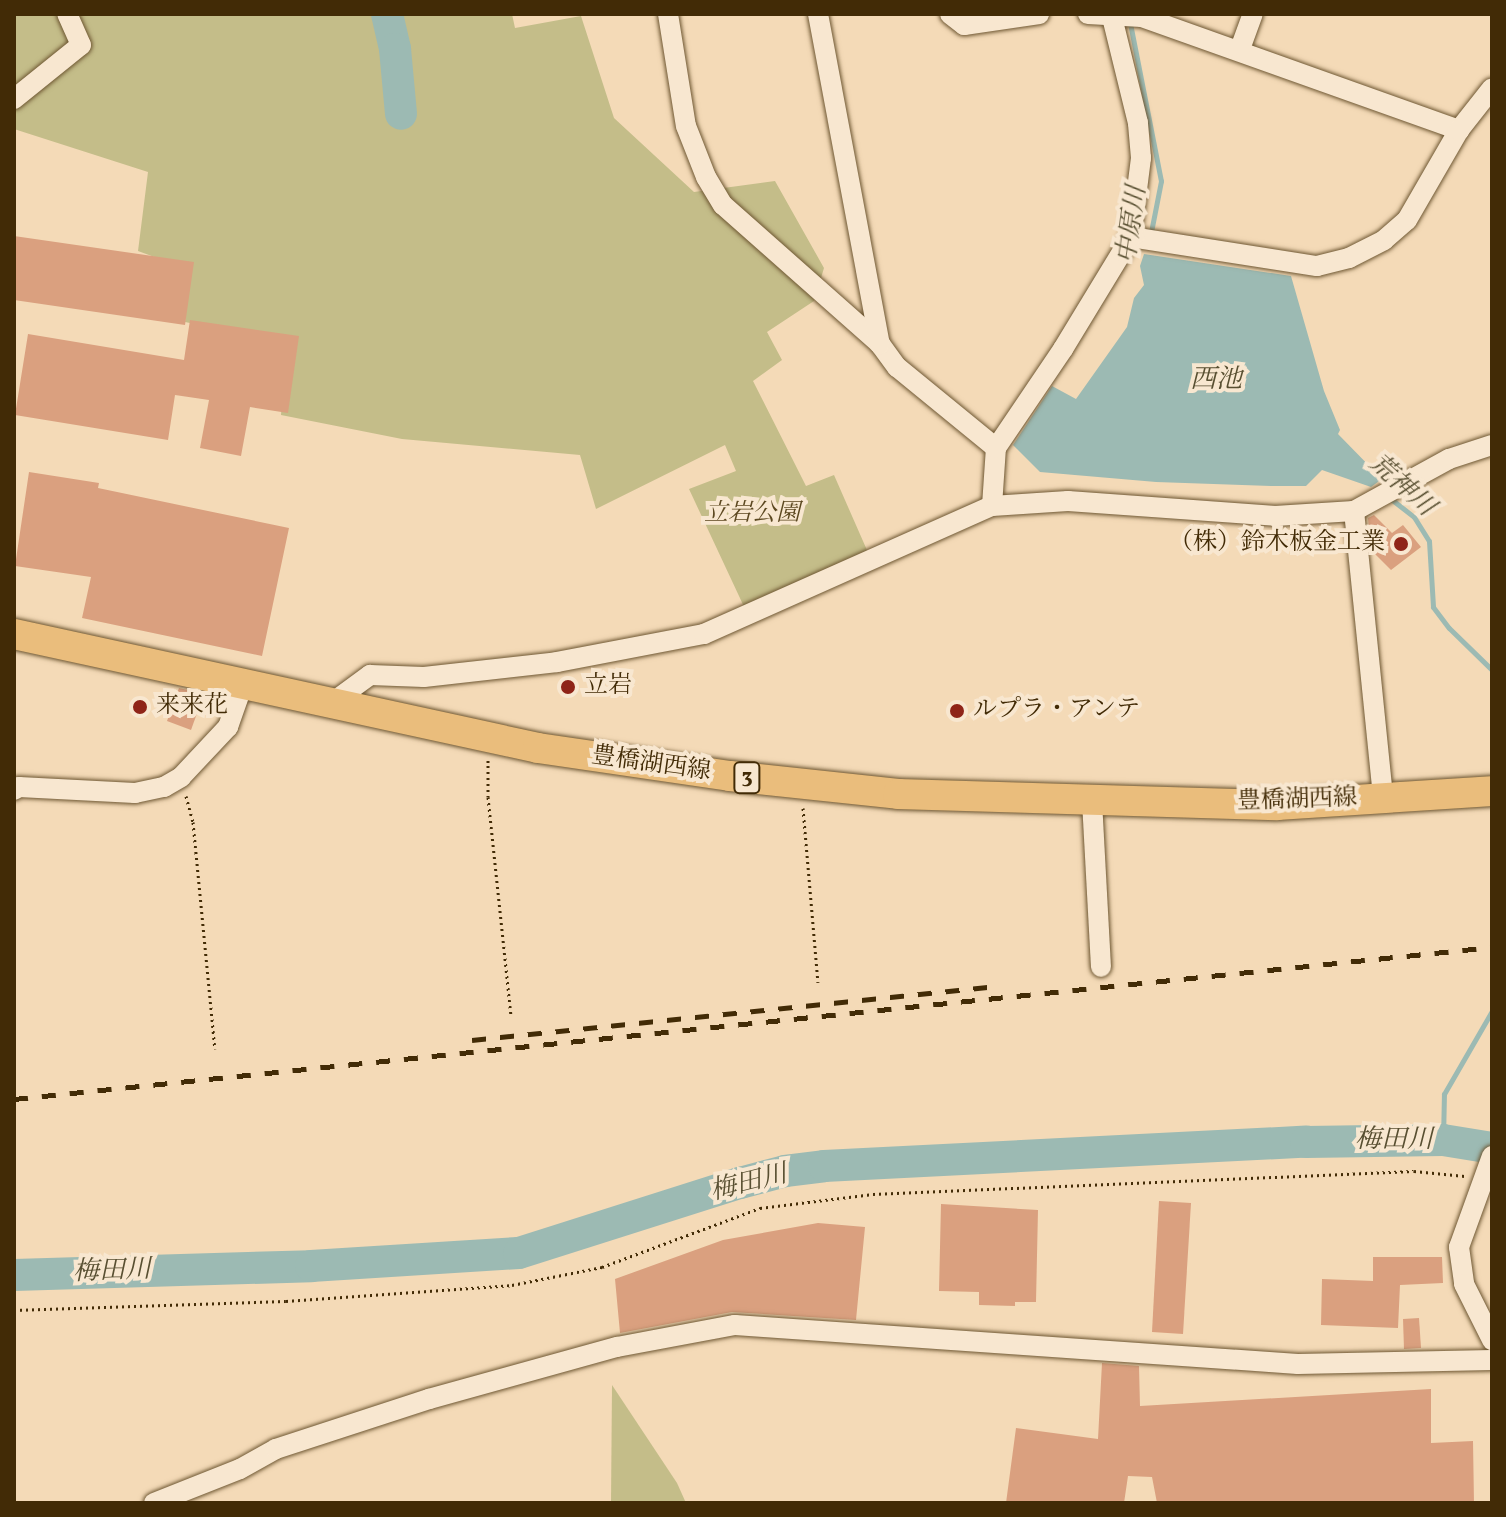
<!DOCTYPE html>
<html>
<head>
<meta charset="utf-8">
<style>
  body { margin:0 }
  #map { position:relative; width:1506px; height:1517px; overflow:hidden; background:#f4dab7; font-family:Vollkorn,"Noto Serif JP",serif }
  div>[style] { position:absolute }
  .green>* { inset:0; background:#c4bd89 }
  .water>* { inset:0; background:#9cbab3 }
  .stream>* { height:5px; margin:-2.5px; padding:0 2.5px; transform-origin:2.5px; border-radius:2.5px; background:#9cbab3 }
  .river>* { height:32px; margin:-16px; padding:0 16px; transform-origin:16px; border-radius:16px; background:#9cbab3 }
  .building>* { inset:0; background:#daa07f }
  .path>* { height:3px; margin-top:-1.5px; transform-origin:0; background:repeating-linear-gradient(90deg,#422b06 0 2px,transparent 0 6px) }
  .roads { filter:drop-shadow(0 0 2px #6e5732) drop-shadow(0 0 2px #6e5732) }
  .minor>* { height:20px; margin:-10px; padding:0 10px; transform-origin:10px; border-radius:10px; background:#f8e7d0 }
  .primary>* { height:30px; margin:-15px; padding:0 15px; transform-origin:15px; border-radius:15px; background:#eabd7c }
  .rail>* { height:5px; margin-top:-2.5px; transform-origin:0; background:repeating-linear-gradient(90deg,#422b06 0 14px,transparent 0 28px) }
  .dots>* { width:22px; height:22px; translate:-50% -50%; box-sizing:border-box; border:4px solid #f8e7d0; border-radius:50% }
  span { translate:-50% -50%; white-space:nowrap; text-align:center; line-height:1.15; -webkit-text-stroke:8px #f8e7d0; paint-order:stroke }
  .shield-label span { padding:2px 6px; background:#f8e7d0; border:2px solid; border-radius:6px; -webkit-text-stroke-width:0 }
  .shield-label { font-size:22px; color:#422b06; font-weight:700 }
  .park-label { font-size:24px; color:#5c4820; font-style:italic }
  .poi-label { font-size:24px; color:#422b06 }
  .right { translate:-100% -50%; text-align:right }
  .left { translate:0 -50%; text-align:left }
  .street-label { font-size:24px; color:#422b06 }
  .water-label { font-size:26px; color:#584f31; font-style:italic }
  .frame { position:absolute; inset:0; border:16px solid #422b06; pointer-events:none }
</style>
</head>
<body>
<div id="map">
  <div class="green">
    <i style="clip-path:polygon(14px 14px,512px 14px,515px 28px,581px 16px,614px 118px,694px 192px,775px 181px,824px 268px,814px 301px,767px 332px,782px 360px,753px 381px,806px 486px,834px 475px,870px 557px,746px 611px,689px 489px,736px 471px,725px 445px,596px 509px,580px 455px,402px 439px,281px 415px,286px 342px,185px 322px,190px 270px,138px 251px,148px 172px,14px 129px)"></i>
    <i style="clip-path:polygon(612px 1385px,677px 1483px,686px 1503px,611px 1503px)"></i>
  </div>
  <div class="water">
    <i style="clip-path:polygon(1144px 254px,1291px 276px,1324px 391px,1340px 430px,1338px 434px,1382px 479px,1371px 487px,1322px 470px,1306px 486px,1271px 486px,1156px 482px,1040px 472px,1013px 445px,1052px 386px,1076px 399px,1127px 327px,1134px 298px,1144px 285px,1140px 266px)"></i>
  </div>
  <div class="stream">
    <i style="left:1130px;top:23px;width:161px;rotate:78.9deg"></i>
    <i style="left:1161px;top:181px;width:57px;rotate:101.1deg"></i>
    <i style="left:1391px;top:499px;width:29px;rotate:38deg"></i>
    <i style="left:1414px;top:517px;width:28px;rotate:58deg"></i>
    <i style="left:1429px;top:541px;width:66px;rotate:86.5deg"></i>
    <i style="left:1433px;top:607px;width:26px;rotate:53deg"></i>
    <i style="left:1449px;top:628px;width:60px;rotate:44.3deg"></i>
    <i style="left:1443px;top:1140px;width:46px;rotate:-88.8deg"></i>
    <i style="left:1444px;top:1094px;width:96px;rotate:-60deg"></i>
  </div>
  <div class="river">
    <i style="left:387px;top:14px;width:36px;rotate:77deg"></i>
    <i style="left:395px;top:49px;width:65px;rotate:84.7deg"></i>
    <i style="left:14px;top:1275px;width:297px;rotate:-1.7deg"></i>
    <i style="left:311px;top:1266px;width:208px;rotate:-3.6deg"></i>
    <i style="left:519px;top:1253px;width:232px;rotate:-17.6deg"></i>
    <i style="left:740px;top:1183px;width:47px;rotate:-14.9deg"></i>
    <i style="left:785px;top:1171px;width:39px;rotate:-7deg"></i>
    <i style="left:824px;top:1166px;width:483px;rotate:-2.9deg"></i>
    <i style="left:1306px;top:1142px;width:137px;rotate:-0.8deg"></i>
    <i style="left:1443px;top:1140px;width:50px;rotate:9.3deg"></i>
  </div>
  <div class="building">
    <i style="clip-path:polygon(14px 236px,194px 262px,185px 325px,14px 300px)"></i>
    <i style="clip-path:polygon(190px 320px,299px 336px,288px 413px,250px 407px,241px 456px,200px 448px,209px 400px,175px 395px,168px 440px,15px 415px,28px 334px,184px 360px)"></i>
    <i style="clip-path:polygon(29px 472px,99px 483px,98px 488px,289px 528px,262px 656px,82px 618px,91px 577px,15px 566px)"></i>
    <i style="clip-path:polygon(1374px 515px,1392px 533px,1403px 525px,1421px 547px,1391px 570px,1371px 550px,1368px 518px)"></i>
    <i style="clip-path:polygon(179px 688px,204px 694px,191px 730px,167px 721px)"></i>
    <i style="clip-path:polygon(1159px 1201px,1191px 1203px,1183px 1334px,1152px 1332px)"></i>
    <i style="clip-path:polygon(941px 1204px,1038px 1210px,1036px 1302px,1015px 1302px,1015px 1306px,979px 1305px,979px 1292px,939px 1291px)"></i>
    <i style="clip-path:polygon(818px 1223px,865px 1227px,856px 1320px,732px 1312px,620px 1333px,615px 1279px,723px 1240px)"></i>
    <i style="clip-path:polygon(1373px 1257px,1442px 1257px,1443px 1283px,1400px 1285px,1398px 1328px,1321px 1325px,1322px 1279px,1373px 1281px)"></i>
    <i style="clip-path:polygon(1419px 1318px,1421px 1348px,1404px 1349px,1403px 1319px)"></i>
    <i style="clip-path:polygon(1102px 1363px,1139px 1366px,1140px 1406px,1431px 1389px,1431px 1443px,1473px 1441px,1474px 1503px,1157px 1503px,1152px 1477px,1128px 1476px,1124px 1503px,1006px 1503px,1016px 1428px,1098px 1439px)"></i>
  </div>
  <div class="path">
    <i style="left:488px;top:760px;width:37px;rotate:90deg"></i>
    <i style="left:488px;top:797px;width:219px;rotate:84deg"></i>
    <i style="left:186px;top:796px;width:27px;rotate:75deg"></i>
    <i style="left:193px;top:822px;width:228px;rotate:84.5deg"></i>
    <i style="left:803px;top:808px;width:175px;rotate:85.1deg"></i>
    <i style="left:14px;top:1310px;width:272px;rotate:-1.9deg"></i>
    <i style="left:286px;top:1301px;width:227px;rotate:-4deg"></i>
    <i style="left:512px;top:1285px;width:92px;rotate:-11.3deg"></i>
    <i style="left:602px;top:1267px;width:169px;rotate:-20.5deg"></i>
    <i style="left:760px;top:1208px;width:114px;rotate:-7.1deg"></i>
    <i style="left:873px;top:1194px;width:541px;rotate:-2.43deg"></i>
    <i style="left:1414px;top:1171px;width:51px;rotate:5.6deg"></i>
  </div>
  <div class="roads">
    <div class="minor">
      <i style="left:668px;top:14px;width:113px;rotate:80.9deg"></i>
      <i style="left:686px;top:126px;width:55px;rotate:68.6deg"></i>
      <i style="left:706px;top:177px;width:33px;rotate:59deg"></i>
      <i style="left:723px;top:205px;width:210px;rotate:41.5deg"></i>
      <i style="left:880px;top:344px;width:29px;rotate:54deg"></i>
      <i style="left:897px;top:367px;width:128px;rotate:39.3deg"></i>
      <i style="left:818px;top:14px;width:336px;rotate:79.4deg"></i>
      <i style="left:950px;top:14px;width:18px;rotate:38deg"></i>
      <i style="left:964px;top:25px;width:76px;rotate:-8.3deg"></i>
      <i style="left:1088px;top:14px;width:54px;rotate:3.2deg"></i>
      <i style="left:1142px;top:17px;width:337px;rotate:19.6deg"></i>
      <i style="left:1240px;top:49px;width:37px;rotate:-70deg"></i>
      <i style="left:14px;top:99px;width:86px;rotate:-38.9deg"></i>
      <i style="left:81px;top:45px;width:34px;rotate:-114deg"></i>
      <i style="left:1131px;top:237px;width:188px;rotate:8.9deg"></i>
      <i style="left:1317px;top:266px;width:33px;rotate:-14deg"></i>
      <i style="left:1349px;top:258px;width:39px;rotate:-27deg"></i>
      <i style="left:1384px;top:240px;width:30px;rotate:-41deg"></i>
      <i style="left:1407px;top:220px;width:104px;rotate:-60deg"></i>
      <i style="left:1459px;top:130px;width:53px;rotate:-51.8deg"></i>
      <i style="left:992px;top:506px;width:58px;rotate:-86.1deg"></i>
      <i style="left:996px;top:448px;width:120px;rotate:-55.9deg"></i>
      <i style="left:1063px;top:349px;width:131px;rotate:-58.7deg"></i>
      <i style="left:1131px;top:237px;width:80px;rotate:-82.8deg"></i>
      <i style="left:1141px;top:158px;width:35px;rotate:-95deg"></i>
      <i style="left:1138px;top:123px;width:109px;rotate:-103.8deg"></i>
      <i style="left:1354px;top:511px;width:288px;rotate:84.2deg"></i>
      <i style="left:329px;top:705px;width:51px;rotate:-36.2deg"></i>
      <i style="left:370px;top:675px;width:54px;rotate:2.1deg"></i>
      <i style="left:424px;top:677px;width:134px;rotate:-6.4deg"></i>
      <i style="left:557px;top:662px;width:150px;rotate:-10.8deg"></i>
      <i style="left:704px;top:634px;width:315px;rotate:-24deg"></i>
      <i style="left:992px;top:506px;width:76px;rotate:-3.8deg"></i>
      <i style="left:1068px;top:501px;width:208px;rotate:4.1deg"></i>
      <i style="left:1275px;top:516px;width:79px;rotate:-3.6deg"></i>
      <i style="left:1354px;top:511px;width:108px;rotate:-28.7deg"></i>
      <i style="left:1449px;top:459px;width:45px;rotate:-18deg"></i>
      <i style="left:14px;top:790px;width:6px;rotate:-31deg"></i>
      <i style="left:19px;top:787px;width:116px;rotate:3deg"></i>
      <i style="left:135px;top:793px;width:30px;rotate:-12deg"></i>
      <i style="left:164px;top:787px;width:20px;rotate:-30deg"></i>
      <i style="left:181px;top:777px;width:69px;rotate:-46.8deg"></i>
      <i style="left:228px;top:727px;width:42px;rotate:-70.7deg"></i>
      <i style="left:1092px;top:801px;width:166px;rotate:86.9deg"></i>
      <i style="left:1492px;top:1156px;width:97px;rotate:109.9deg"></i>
      <i style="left:1459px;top:1247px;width:37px;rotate:82deg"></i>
      <i style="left:1464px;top:1284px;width:63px;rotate:63.4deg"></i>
      <i style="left:154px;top:1503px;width:92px;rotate:-21.6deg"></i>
      <i style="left:240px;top:1469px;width:41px;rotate:-29.1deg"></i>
      <i style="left:276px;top:1449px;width:161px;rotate:-18.1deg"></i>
      <i style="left:429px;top:1399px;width:195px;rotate:-15.5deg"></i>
      <i style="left:617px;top:1347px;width:120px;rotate:-10.6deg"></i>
      <i style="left:735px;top:1325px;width:564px;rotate:3.96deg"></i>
      <i style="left:1298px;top:1364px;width:194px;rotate:-1.2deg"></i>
    </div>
    <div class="primary">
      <i style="left:14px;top:634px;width:536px;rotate:12.27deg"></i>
      <i style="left:538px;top:748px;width:194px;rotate:8.3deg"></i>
      <i style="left:730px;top:776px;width:169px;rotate:6.1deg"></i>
      <i style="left:898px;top:794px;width:379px;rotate:1.7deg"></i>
      <i style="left:1277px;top:805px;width:215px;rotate:-3.7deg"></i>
    </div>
  </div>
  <div class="rail">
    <i style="left:472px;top:1040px;width:528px;rotate:-5.87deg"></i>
    <i style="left:14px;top:1099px;width:1486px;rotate:-5.87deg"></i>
  </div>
  <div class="dots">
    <i style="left:1401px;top:544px;background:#8f2418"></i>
    <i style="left:568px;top:687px;background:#8f2418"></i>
    <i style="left:140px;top:707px;background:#8f2418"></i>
    <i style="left:957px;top:711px;background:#8f2418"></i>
  </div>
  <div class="shield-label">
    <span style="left:747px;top:778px">3</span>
  </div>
  <div class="park-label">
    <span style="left:752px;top:515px">立岩公園</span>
  </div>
  <div class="poi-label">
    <span class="right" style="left:1385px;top:544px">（株）鈴木板金工業</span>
    <span class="left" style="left:584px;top:687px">立岩</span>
    <span class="left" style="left:156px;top:707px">来来花</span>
    <span class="left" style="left:973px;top:711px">ルプラ・アンテ</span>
  </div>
  <div class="street-label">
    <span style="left:651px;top:765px;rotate:8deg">豊橋湖西線</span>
    <span style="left:1297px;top:801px;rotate:-2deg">豊橋湖西線</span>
  </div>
  <div class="water-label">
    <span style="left:1133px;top:225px;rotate:-82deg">中原川</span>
    <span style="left:1216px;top:381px">西池</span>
    <span style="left:1401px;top:486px;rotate:42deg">荒神川</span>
    <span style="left:1394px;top:1141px">梅田川</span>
    <span style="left:749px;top:1184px;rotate:-14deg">梅田川</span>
    <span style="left:112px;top:1272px;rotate:-2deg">梅田川</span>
  </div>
  <div class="frame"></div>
</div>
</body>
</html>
